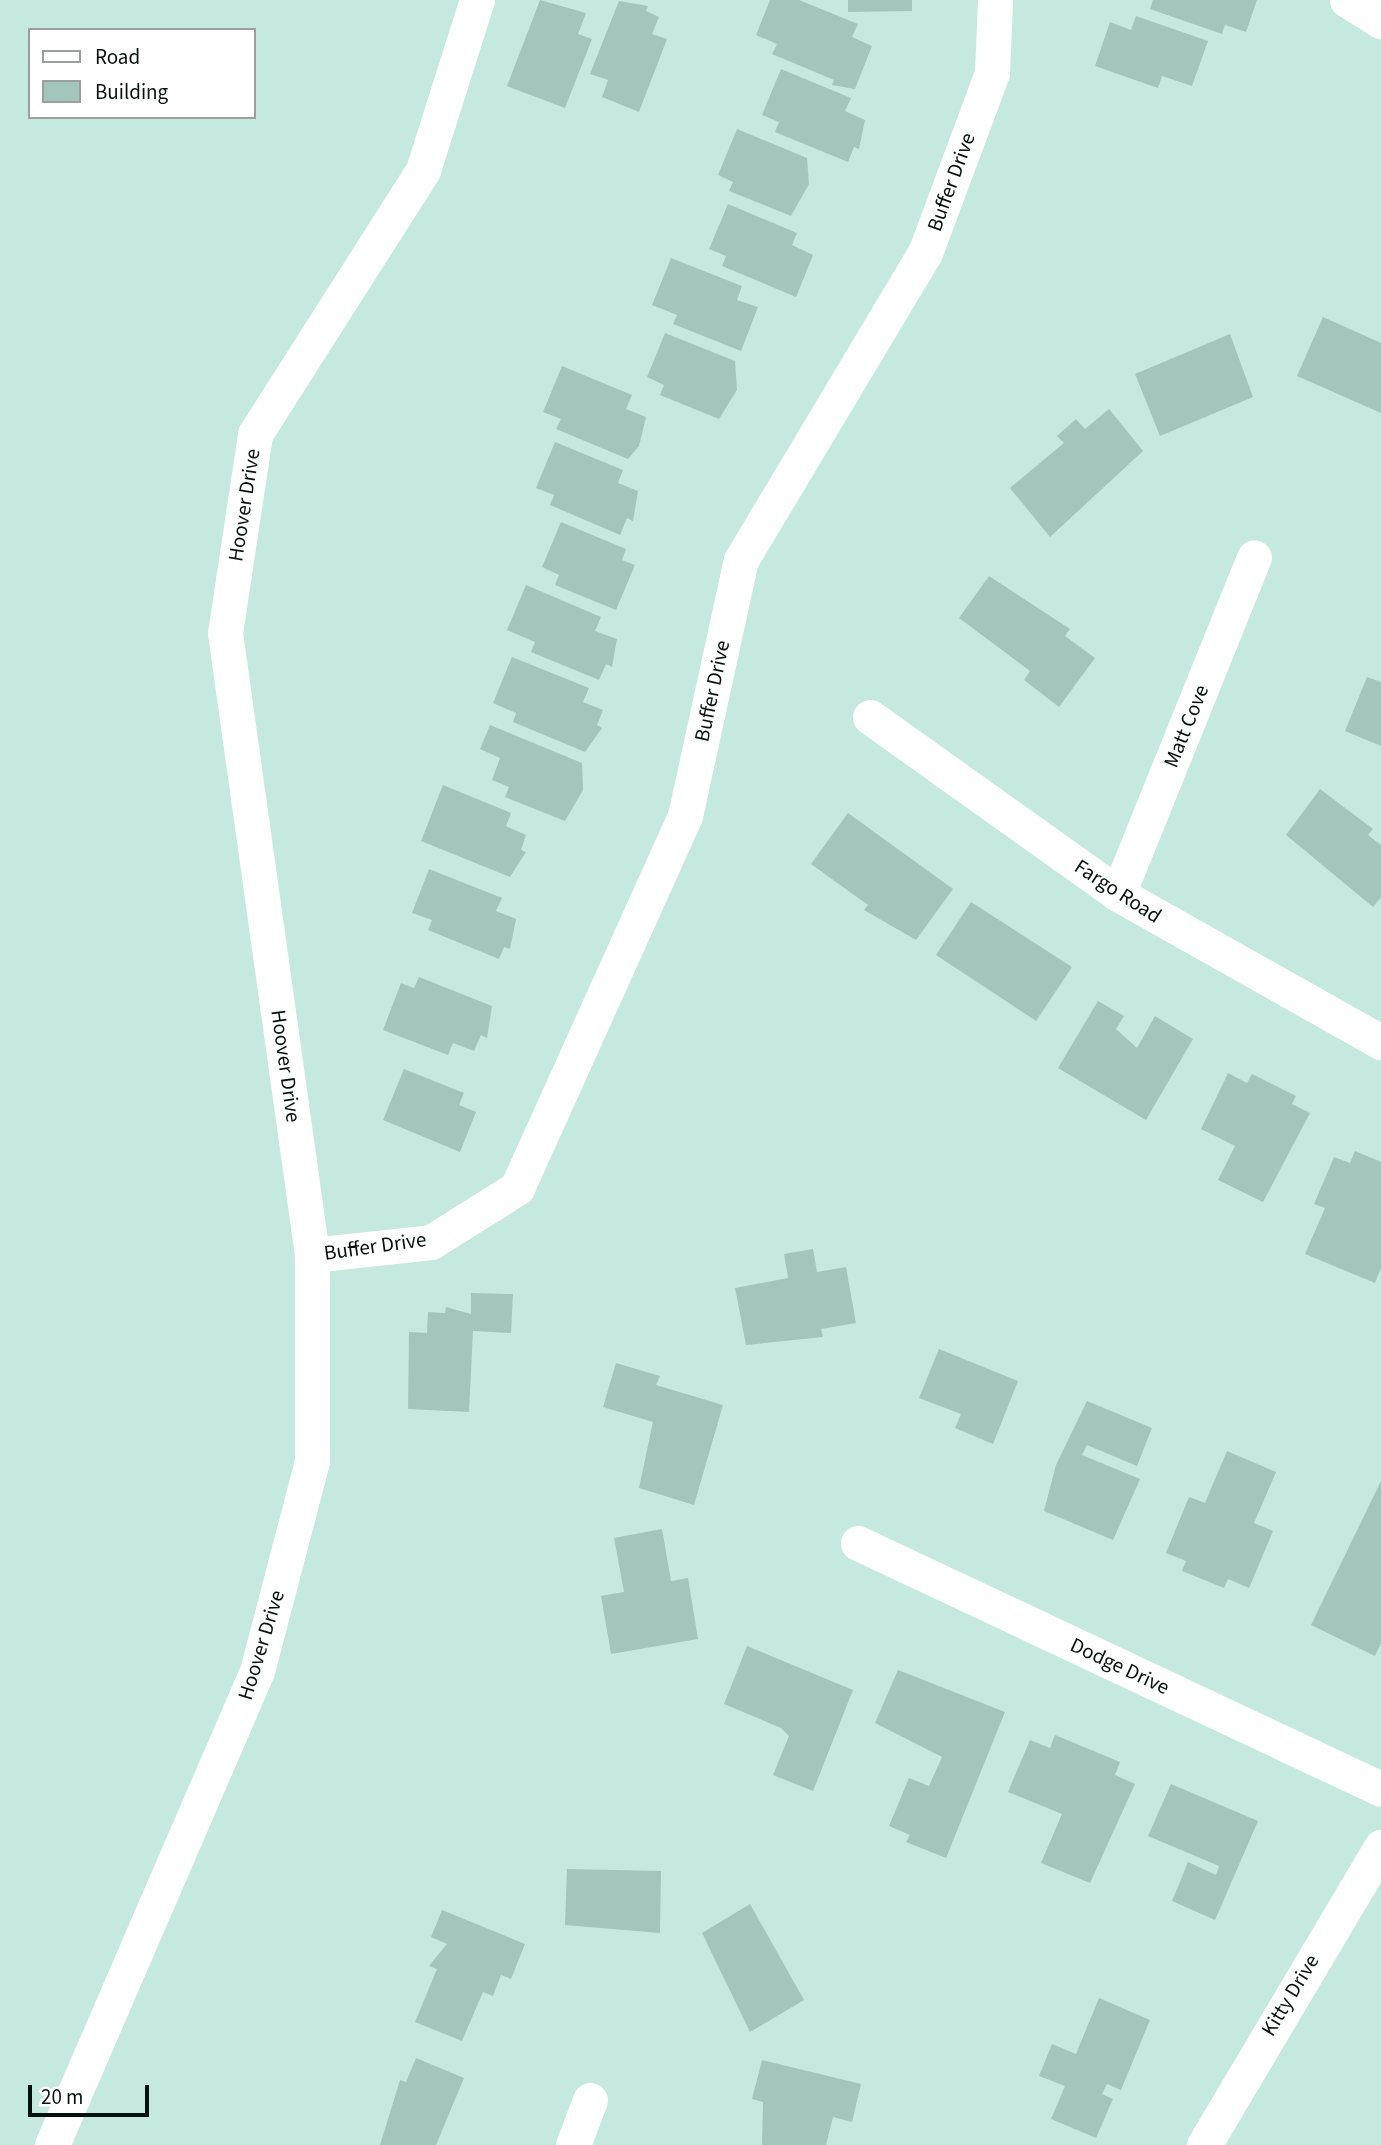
<!DOCTYPE html>
<html>
<head>
<meta charset="utf-8">
<style>
  body { margin:0 }
  #map { position:relative; width:1381px; height:2145px; overflow:hidden; background:#c5e9de; font-family:"Source Sans 3",sans-serif }
  div>[style] { position:absolute }
  .building>* { inset:0; background:#a2c6bb }
  .street>* { height:35px; margin:-17.5px; padding:0 17.5px; transform-origin:17.5px; border-radius:17.5px; background:#fff }
  span { translate:-50% -50%; white-space:nowrap; text-align:center; line-height:1.15; -webkit-text-stroke:7px #fff; paint-order:stroke }
  .street-label { font-size:21px; color:#05110e }
  .legend { position:absolute; left:28px; top:28px; width:228px; height:91px; box-sizing:border-box; background:#fff; border:2px solid #9ba09f; margin:0; padding:9px 12px; list-style:none; font-size:21px; color:#05110e }
  .legend li { display:flex; align-items:center; gap:14px; height:35px }
  .legend b { width:35px; border:2px solid #9ba09f }
  .scale { position:absolute; left:28px; top:2085px; width:121px; height:32px; box-sizing:border-box; border:4px solid #05110e; border-top:0; padding-left:9px; font-size:21px; line-height:24px; white-space:nowrap; color:#05110e; -webkit-text-stroke:5px #fff; paint-order:stroke }
</style>
</head>
<body>
<div id="map">
  <div class="building">
    <i style="clip-path:polygon(540px 0,586px 13px,578px 34px,592px 39px,565px 108px,507px 86px)"></i>
    <i style="clip-path:polygon(770px 0,799px 0,858px 24px,852px 37px,872px 46px,855px 89px,832px 85px,834px 80px,772px 54px,777px 44px,756px 35px)"></i>
    <i style="clip-path:polygon(848px 0,912px 0,912px 11px,848px 12px)"></i>
    <i style="clip-path:polygon(1153px 0,1257px 0,1246px 32px,1225px 25px,1222px 34px,1150px 9px)"></i>
    <i style="clip-path:polygon(619px 1px,648px 6px,646px 11px,659px 17px,652px 34px,667px 39px,639px 112px,602px 97px,608px 80px,590px 74px)"></i>
    <i style="clip-path:polygon(1136px 16px,1208px 41px,1192px 86px,1162px 76px,1158px 88px,1095px 66px,1110px 22px,1131px 30px)"></i>
    <i style="clip-path:polygon(781px 69px,851px 98px,845px 111px,865px 120px,859px 149px,854px 147px,848px 162px,775px 132px,779px 122px,762px 115px)"></i>
    <i style="clip-path:polygon(737px 129px,807px 158px,809px 184px,791px 216px,729px 191px,733px 182px,718px 175px)"></i>
    <i style="clip-path:polygon(728px 204px,797px 233px,792px 245px,813px 255px,796px 297px,722px 266px,726px 256px,709px 249px)"></i>
    <i style="clip-path:polygon(671px 258px,742px 286px,737px 300px,758px 307px,741px 351px,673px 324px,677px 315px,652px 305px)"></i>
    <i style="clip-path:polygon(1323px 317px,1381px 343px,1381px 413px,1297px 376px)"></i>
    <i style="clip-path:polygon(665px 333px,735px 361px,737px 390px,719px 419px,660px 395px,664px 385px,647px 377px)"></i>
    <i style="clip-path:polygon(1230px 334px,1253px 397px,1160px 436px,1135px 374px)"></i>
    <i style="clip-path:polygon(562px 366px,632px 395px,626px 409px,646px 417px,639px 446px,628px 459px,556px 429px,561px 419px,543px 412px)"></i>
    <i style="clip-path:polygon(1109px 409px,1143px 451px,1050px 537px,1010px 488px,1064px 443px,1057px 436px,1076px 419px,1085px 429px)"></i>
    <i style="clip-path:polygon(555px 442px,623px 470px,618px 483px,638px 491px,633px 521px,627px 518px,620px 535px,550px 505px,554px 495px,536px 488px)"></i>
    <i style="clip-path:polygon(561px 522px,626px 549px,622px 560px,635px 565px,616px 610px,555px 585px,559px 575px,542px 567px)"></i>
    <i style="clip-path:polygon(989px 576px,1070px 629px,1065px 636px,1095px 658px,1059px 707px,1024px 680px,1030px 671px,959px 618px)"></i>
    <i style="clip-path:polygon(526px 585px,601px 617px,595px 631px,617px 639px,612px 667px,606px 664px,599px 680px,531px 652px,535px 642px,507px 630px)"></i>
    <i style="clip-path:polygon(512px 657px,589px 688px,583px 702px,603px 710px,597px 725px,602px 728px,585px 752px,513px 722px,516px 713px,493px 703px)"></i>
    <i style="clip-path:polygon(1367px 677px,1381px 682px,1381px 746px,1345px 731px)"></i>
    <i style="clip-path:polygon(490px 725px,582px 763px,583px 790px,565px 821px,505px 797px,509px 787px,492px 780px,500px 758px,480px 749px)"></i>
    <i style="clip-path:polygon(443px 785px,511px 813px,506px 826px,526px 835px,521px 850px,526px 852px,510px 877px,421px 841px)"></i>
    <i style="clip-path:polygon(1320px 789px,1373px 829px,1368px 835px,1381px 845px,1381px 897px,1373px 907px,1286px 835px)"></i>
    <i style="clip-path:polygon(848px 813px,953px 889px,916px 940px,864px 910px,868px 905px,811px 864px)"></i>
    <i style="clip-path:polygon(429px 869px,502px 898px,496px 911px,516px 919px,510px 949px,504px 947px,499px 959px,428px 930px,432px 920px,412px 913px)"></i>
    <i style="clip-path:polygon(971px 902px,1072px 967px,1036px 1021px,936px 955px)"></i>
    <i style="clip-path:polygon(419px 977px,492px 1006px,487px 1038px,481px 1035px,474px 1051px,453px 1043px,448px 1055px,383px 1030px,401px 983px,414px 988px)"></i>
    <i style="clip-path:polygon(1098px 1001px,1124px 1016px,1116px 1029px,1137px 1048px,1155px 1016px,1193px 1039px,1146px 1120px,1058px 1068px)"></i>
    <i style="clip-path:polygon(404px 1069px,464px 1093px,459px 1105px,476px 1112px,460px 1152px,383px 1120px)"></i>
    <i style="clip-path:polygon(1228px 1073px,1247px 1083px,1252px 1074px,1296px 1096px,1292px 1104px,1310px 1113px,1263px 1202px,1218px 1180px,1235px 1146px,1201px 1129px)"></i>
    <i style="clip-path:polygon(1355px 1151px,1381px 1162px,1381px 1268px,1375px 1283px,1305px 1254px,1325px 1208px,1314px 1204px,1334px 1157px,1350px 1163px)"></i>
    <i style="clip-path:polygon(813px 1249px,817px 1272px,846px 1267px,856px 1323px,821px 1329px,823px 1337px,746px 1345px,735px 1288px,788px 1278px,784px 1254px)"></i>
    <i style="clip-path:polygon(471px 1293px,513px 1294px,511px 1333px,473px 1331px,469px 1412px,408px 1409px,409px 1332px,427px 1333px,428px 1312px,445px 1313px,446px 1307px,471px 1314px)"></i>
    <i style="clip-path:polygon(939px 1349px,1018px 1381px,993px 1444px,955px 1428px,961px 1414px,919px 1398px)"></i>
    <i style="clip-path:polygon(616px 1363px,660px 1376px,656px 1385px,723px 1405px,694px 1505px,639px 1488px,653px 1422px,603px 1407px)"></i>
    <i style="clip-path:polygon(1087px 1401px,1152px 1428px,1137px 1466px,1087px 1445px,1082px 1455px,1140px 1479px,1113px 1540px,1044px 1511px,1056px 1465px)"></i>
    <i style="clip-path:polygon(1227px 1451px,1276px 1472px,1254px 1523px,1273px 1531px,1249px 1588px,1228px 1579px,1224px 1588px,1182px 1571px,1186px 1561px,1166px 1553px,1189px 1497px,1205px 1503px)"></i>
    <i style="clip-path:polygon(1381px 1481px,1381px 1643px,1375px 1656px,1311px 1625px)"></i>
    <i style="clip-path:polygon(662px 1529px,671px 1581px,688px 1578px,698px 1639px,611px 1654px,601px 1596px,624px 1592px,614px 1538px)"></i>
    <i style="clip-path:polygon(747px 1646px,853px 1690px,813px 1791px,773px 1775px,789px 1736px,781px 1728px,724px 1704px)"></i>
    <i style="clip-path:polygon(898px 1670px,1005px 1712px,946px 1858px,906px 1842px,910px 1835px,889px 1826px,909px 1778px,929px 1786px,942px 1757px,875px 1723px)"></i>
    <i style="clip-path:polygon(1055px 1735px,1120px 1762px,1115px 1775px,1135px 1784px,1090px 1883px,1041px 1863px,1062px 1814px,1008px 1792px,1030px 1740px,1050px 1748px)"></i>
    <i style="clip-path:polygon(1171px 1784px,1258px 1821px,1215px 1920px,1172px 1901px,1188px 1862px,1216px 1875px,1219px 1866px,1148px 1836px)"></i>
    <i style="clip-path:polygon(567px 1869px,661px 1871px,660px 1933px,565px 1925px)"></i>
    <i style="clip-path:polygon(750px 1904px,804px 2000px,750px 2032px,702px 1933px)"></i>
    <i style="clip-path:polygon(442px 1910px,525px 1944px,511px 1979px,501px 1975px,493px 1996px,483px 1992px,462px 2041px,415px 2022px,437px 1969px,429px 1966px,447px 1944px,431px 1937px)"></i>
    <i style="clip-path:polygon(1099px 1998px,1150px 2020px,1121px 2090px,1107px 2084px,1102px 2094px,1113px 2099px,1096px 2138px,1051px 2119px,1065px 2086px,1039px 2076px,1052px 2044px,1076px 2054px)"></i>
    <i style="clip-path:polygon(416px 2058px,464px 2078px,436px 2145px,380px 2145px,400px 2080px,406px 2082px)"></i>
    <i style="clip-path:polygon(762px 2060px,861px 2084px,852px 2122px,833px 2117px,826px 2145px,762px 2145px,763px 2102px,752px 2099px)"></i>
  </div>
  <div class="street">
    <i style="left:1347px;top:0;width:40px;rotate:32deg"></i>
    <i style="left:870px;top:717px;width:305px;rotate:35.5deg"></i>
    <i style="left:1118px;top:894px;width:302px;rotate:29.4deg"></i>
    <i style="left:1118px;top:894px;width:363px;rotate:-68deg"></i>
    <i style="left:312px;top:1255px;width:120px;rotate:-6.2deg"></i>
    <i style="left:431px;top:1242px;width:102px;rotate:-32.1deg"></i>
    <i style="left:517px;top:1188px;width:408px;rotate:-65.7deg"></i>
    <i style="left:685px;top:816px;width:262px;rotate:-77.7deg"></i>
    <i style="left:741px;top:560px;width:358px;rotate:-59.1deg"></i>
    <i style="left:925px;top:253px;width:192px;rotate:-69.6deg"></i>
    <i style="left:992px;top:73px;width:73px;rotate:-87.6deg"></i>
    <i style="left:858px;top:1543px;width:578px;rotate:25.19deg"></i>
    <i style="left:52px;top:2145px;width:516px;rotate:-66.61deg"></i>
    <i style="left:257px;top:1671px;width:217px;rotate:-75.3deg"></i>
    <i style="left:312px;top:1461px;width:206px;rotate:-90deg"></i>
    <i style="left:312px;top:1255px;width:628px;rotate:-97.96deg"></i>
    <i style="left:225px;top:633px;width:201px;rotate:-81.4deg"></i>
    <i style="left:255px;top:434px;width:313px;rotate:-57.5deg"></i>
    <i style="left:423px;top:170px;width:178px;rotate:-72.4deg"></i>
    <i style="left:573px;top:2145px;width:48px;rotate:-69.3deg"></i>
    <i style="left:1204px;top:2145px;width:347px;rotate:-59.3deg"></i>
  </div>
  <div class="street-label">
    <span style="left:951px;top:182px;rotate:-70deg">Buffer Drive</span>
    <span style="left:244px;top:505px;rotate:-81deg">Hoover Drive</span>
    <span style="left:712px;top:691px;rotate:-78deg">Buffer Drive</span>
    <span style="left:1186px;top:726px;rotate:-68deg">Matt Cove</span>
    <span style="left:1118px;top:891px;rotate:33deg">Fargo Road</span>
    <span style="left:286px;top:1066px;rotate:82deg">Hoover Drive</span>
    <span style="left:375px;top:1246px;rotate:-8deg">Buffer Drive</span>
    <span style="left:261px;top:1645px;rotate:-73deg">Hoover Drive</span>
    <span style="left:1120px;top:1666px;rotate:25deg">Dodge Drive</span>
    <span style="left:1290px;top:1995px;rotate:-59deg">Kitty Drive</span>
  </div>
  <ul class="legend">
  <li><b style="height:9px;background:#fff"></b>Road</li>
  <li><b style="height:19px;background:#a2c6bb"></b>Building</li>
  </ul>
  <div class="scale">20 m</div>
</div>
</body>
</html>
